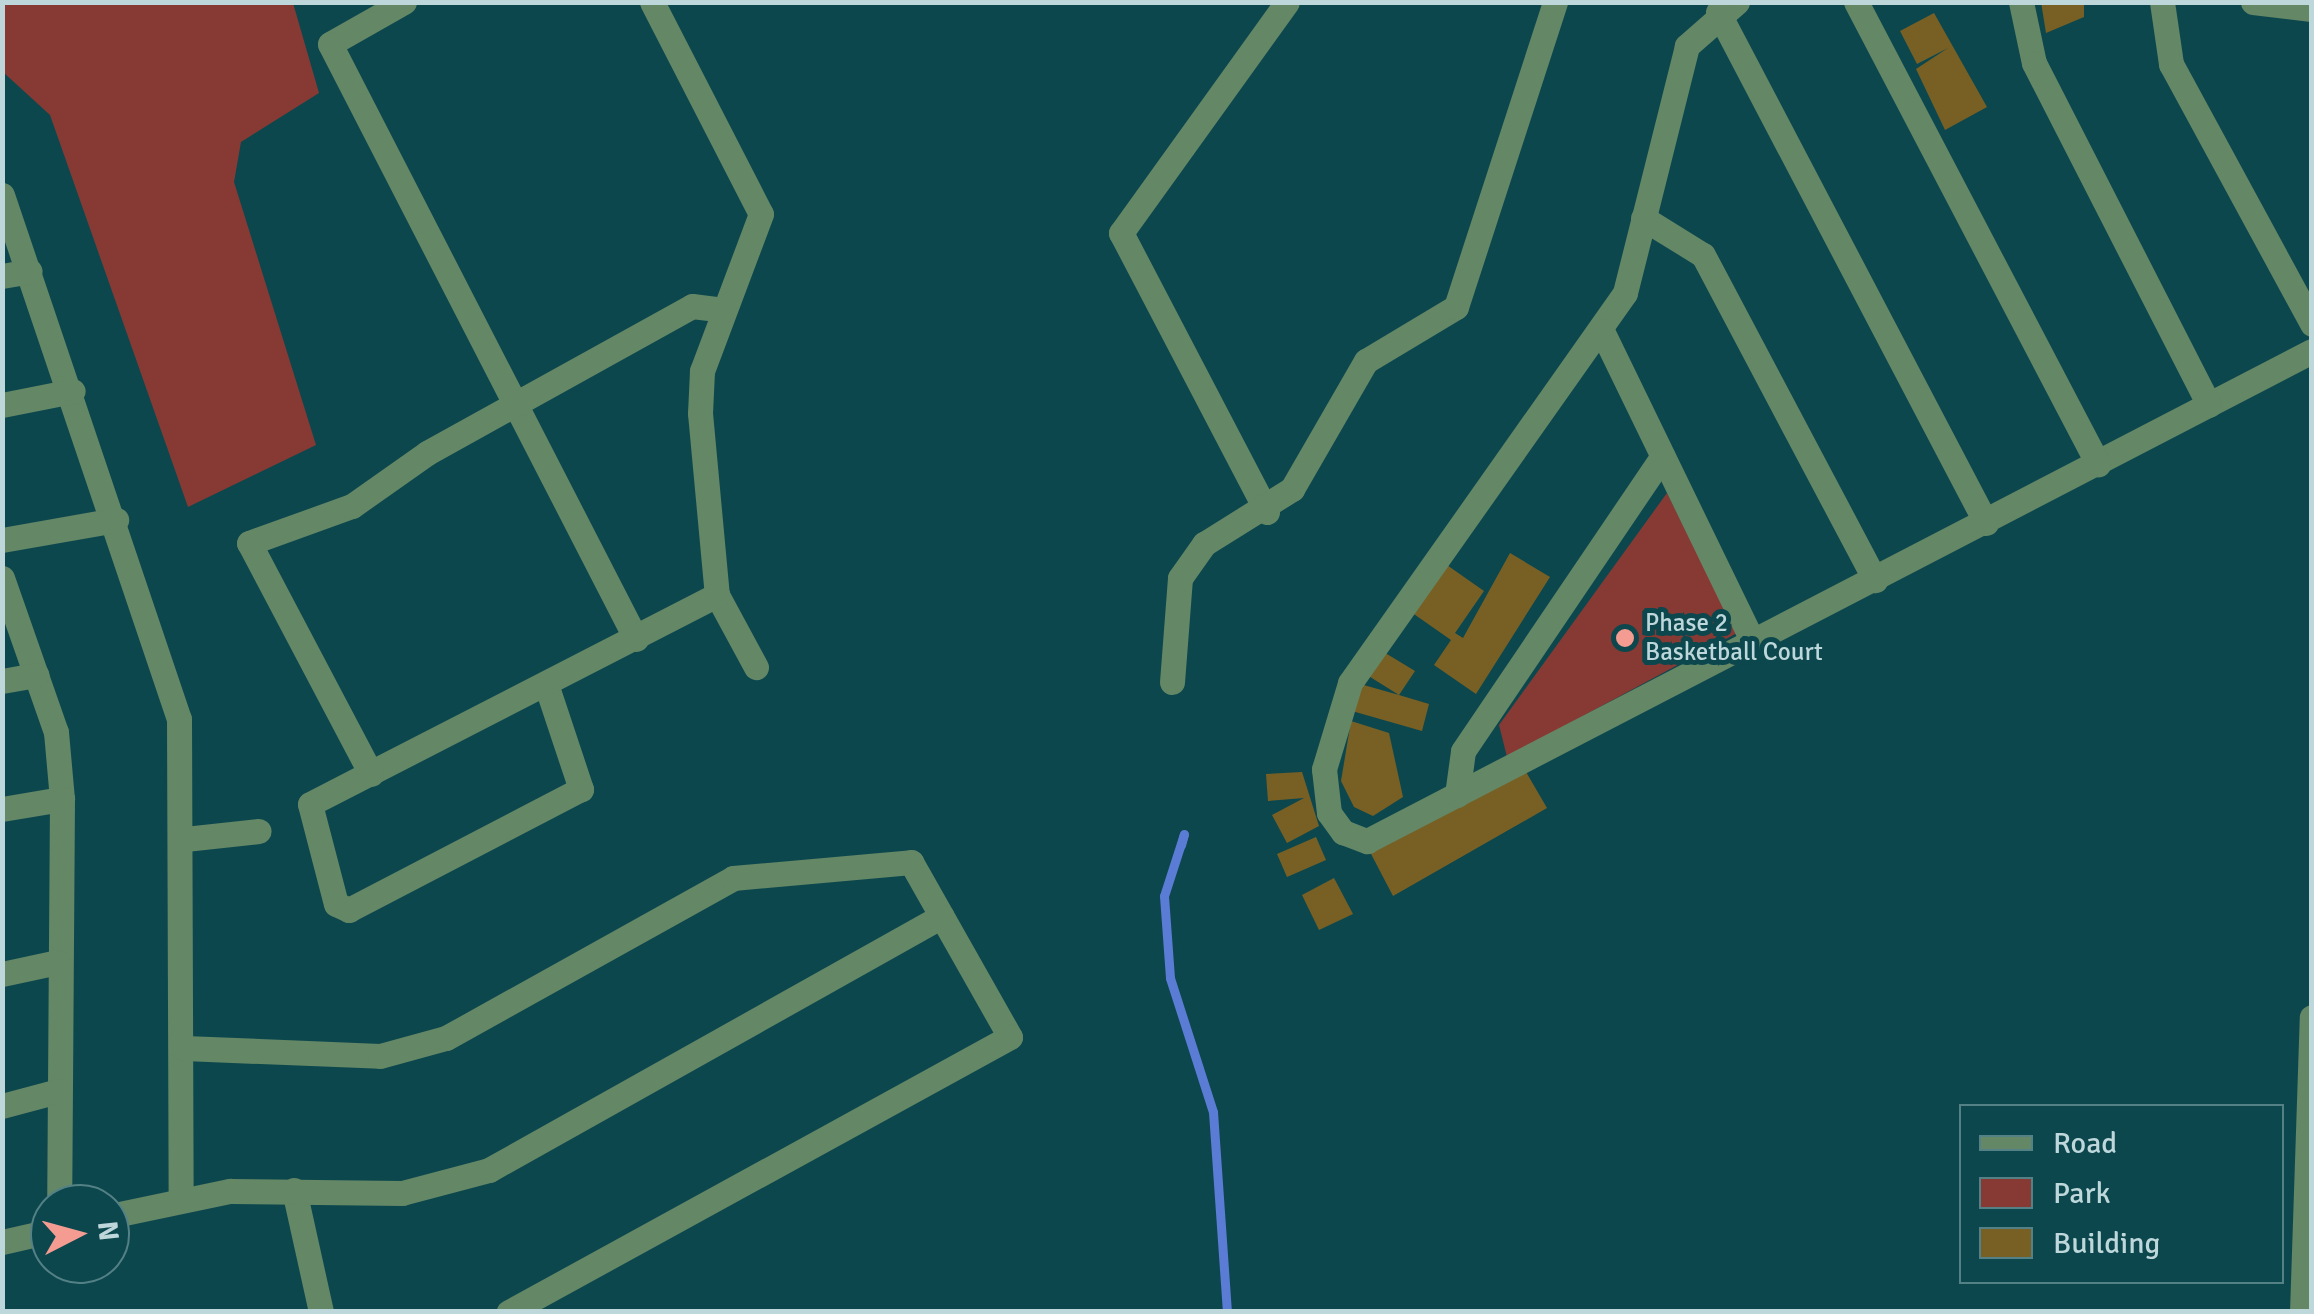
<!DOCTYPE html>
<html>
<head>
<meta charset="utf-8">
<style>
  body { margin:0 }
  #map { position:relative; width:2314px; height:1314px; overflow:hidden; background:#0d474e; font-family:Signika,sans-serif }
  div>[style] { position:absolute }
  .green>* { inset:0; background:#873a34 }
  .stream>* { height:9px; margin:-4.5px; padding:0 4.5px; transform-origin:4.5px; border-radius:4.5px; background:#5b7cd4 }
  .building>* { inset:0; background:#786024 }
  .minor>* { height:25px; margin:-12.5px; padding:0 12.5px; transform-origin:12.5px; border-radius:12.5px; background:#648766 }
  .dots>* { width:28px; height:28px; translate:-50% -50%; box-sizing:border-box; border:5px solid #0d474e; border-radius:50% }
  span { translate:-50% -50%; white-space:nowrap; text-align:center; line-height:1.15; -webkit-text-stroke:10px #0d474e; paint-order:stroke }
  .poi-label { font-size:25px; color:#bdd7db }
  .left { translate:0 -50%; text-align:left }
  .frame { position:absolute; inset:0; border:5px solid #bdd7db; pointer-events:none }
  .legend { position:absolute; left:1959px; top:1104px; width:325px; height:180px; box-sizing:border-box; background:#0d474e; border:2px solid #538186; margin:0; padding:12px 18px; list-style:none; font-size:30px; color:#bdd7db }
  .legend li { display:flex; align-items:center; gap:20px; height:50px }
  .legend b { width:50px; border:2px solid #538186 }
  .north { position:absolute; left:30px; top:1184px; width:100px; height:100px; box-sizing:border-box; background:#0d474e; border:2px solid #538186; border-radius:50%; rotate:84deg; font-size:28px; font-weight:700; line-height:40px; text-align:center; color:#bdd7db }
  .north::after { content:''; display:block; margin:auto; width:35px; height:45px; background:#f59c92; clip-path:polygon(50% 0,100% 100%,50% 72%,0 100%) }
</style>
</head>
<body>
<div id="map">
  <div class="green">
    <i style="clip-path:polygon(2px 3px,293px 3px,319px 93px,241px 142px,234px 182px,316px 445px,188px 507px,50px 115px,3px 72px)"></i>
    <i style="clip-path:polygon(1667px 493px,1737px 633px,1507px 757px,1499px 725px)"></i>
  </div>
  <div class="stream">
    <i style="left:1181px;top:845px;width:11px;rotate:-75deg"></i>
    <i style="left:1184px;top:834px;width:65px;rotate:107.9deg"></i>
    <i style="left:1164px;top:896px;width:82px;rotate:85.8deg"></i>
    <i style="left:1170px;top:978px;width:141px;rotate:72.2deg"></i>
    <i style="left:1213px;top:1112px;width:200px;rotate:86deg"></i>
  </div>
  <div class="building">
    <i style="clip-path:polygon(2041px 2px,2084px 2px,2084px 17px,2046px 33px)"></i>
    <i style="clip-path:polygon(1934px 13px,1987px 107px,1945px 130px,1916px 69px,1948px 48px,1917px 64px,1900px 31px)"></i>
    <i style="clip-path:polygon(1510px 553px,1550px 577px,1476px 694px,1434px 665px,1451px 640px,1411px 612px,1444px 563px,1484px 591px,1455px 633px,1463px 638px)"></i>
    <i style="clip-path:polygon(1382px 651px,1415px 671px,1399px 695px,1429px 704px,1422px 731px,1345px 709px,1353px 682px,1399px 695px,1367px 675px)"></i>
    <i style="clip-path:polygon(1351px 721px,1389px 733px,1403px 797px,1373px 816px,1354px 807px,1341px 781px)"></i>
    <i style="clip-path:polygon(1522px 765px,1547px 808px,1393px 896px,1369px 850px)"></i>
    <i style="clip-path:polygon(1302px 772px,1319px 826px,1287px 843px,1272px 815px,1304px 798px,1268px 801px,1266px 774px)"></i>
    <i style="clip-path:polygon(1316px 837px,1326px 860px,1287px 877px,1277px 854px)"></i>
    <i style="clip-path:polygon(1334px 878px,1353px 914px,1319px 930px,1302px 895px)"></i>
  </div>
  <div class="minor">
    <i style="left:404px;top:2px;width:85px;rotate:150.4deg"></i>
    <i style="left:330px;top:44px;width:669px;rotate:62.78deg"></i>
    <i style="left:652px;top:2px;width:238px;rotate:62.8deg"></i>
    <i style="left:761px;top:214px;width:168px;rotate:110.6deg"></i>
    <i style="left:702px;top:371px;width:42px;rotate:92.7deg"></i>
    <i style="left:700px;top:413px;width:183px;rotate:84.7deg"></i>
    <i style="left:717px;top:595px;width:82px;rotate:61.6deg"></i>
    <i style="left:1737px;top:2px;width:67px;rotate:138.7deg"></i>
    <i style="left:1687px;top:46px;width:255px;rotate:104.1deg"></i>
    <i style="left:1625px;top:293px;width:477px;rotate:125.2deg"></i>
    <i style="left:1350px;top:683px;width:90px;rotate:106.8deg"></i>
    <i style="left:1324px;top:769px;width:44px;rotate:83.5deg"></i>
    <i style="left:1329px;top:813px;width:24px;rotate:54deg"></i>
    <i style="left:1343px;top:832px;width:26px;rotate:21deg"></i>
    <i style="left:1367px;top:841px;width:1064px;rotate:-27.41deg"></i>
    <i style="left:1856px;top:2px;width:522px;rotate:62.35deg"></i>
    <i style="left:2021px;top:2px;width:62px;rotate:78deg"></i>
    <i style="left:2034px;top:63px;width:384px;rotate:62.9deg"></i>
    <i style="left:2162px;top:2px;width:63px;rotate:81.7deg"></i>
    <i style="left:2171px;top:64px;width:296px;rotate:61.5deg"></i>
    <i style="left:2253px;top:2px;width:59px;rotate:6.8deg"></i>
    <i style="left:1718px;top:12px;width:577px;rotate:62.32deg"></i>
    <i style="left:2px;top:195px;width:553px;rotate:71.34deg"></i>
    <i style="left:179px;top:719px;width:478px;rotate:89.8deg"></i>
    <i style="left:1643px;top:218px;width:70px;rotate:31.7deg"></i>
    <i style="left:1703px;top:255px;width:368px;rotate:62.1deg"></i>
    <i style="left:2px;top:276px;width:28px;rotate:-10deg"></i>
    <i style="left:1602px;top:331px;width:346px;rotate:64.1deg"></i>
    <i style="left:2px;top:405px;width:72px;rotate:-11.2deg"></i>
    <i style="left:1267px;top:512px;width:315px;rotate:-117.6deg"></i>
    <i style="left:1121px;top:233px;width:284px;rotate:-54.3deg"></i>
    <i style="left:2px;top:540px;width:116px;rotate:-10deg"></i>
    <i style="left:2px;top:578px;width:163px;rotate:70.7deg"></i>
    <i style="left:56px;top:732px;width:67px;rotate:84.9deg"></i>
    <i style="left:62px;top:799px;width:405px;rotate:90.4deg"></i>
    <i style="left:2px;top:681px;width:35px;rotate:-10deg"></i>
    <i style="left:1172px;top:682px;width:104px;rotate:-85.6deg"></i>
    <i style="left:1180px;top:578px;width:42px;rotate:-54.8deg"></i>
    <i style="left:1204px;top:544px;width:104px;rotate:-32deg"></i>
    <i style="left:1292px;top:489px;width:148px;rotate:-60deg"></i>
    <i style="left:1366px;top:361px;width:105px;rotate:-31deg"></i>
    <i style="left:1456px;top:307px;width:321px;rotate:-72deg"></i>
    <i style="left:546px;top:684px;width:111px;rotate:71.6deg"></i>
    <i style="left:581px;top:789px;width:262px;rotate:152.5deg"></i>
    <i style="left:349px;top:910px;width:14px;rotate:-155deg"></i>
    <i style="left:336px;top:904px;width:103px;rotate:-104.6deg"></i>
    <i style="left:310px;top:804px;width:458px;rotate:-27.2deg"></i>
    <i style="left:371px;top:774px;width:261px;rotate:-117.8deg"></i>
    <i style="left:249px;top:543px;width:109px;rotate:-19.8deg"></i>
    <i style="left:352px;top:506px;width:92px;rotate:-35.2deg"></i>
    <i style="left:427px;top:453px;width:303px;rotate:-29deg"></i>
    <i style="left:692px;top:306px;width:32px;rotate:7deg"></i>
    <i style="left:1457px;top:795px;width:44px;rotate:-82.2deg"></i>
    <i style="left:1463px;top:751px;width:356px;rotate:-55.9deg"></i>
    <i style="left:2px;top:809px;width:61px;rotate:-9.5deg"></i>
    <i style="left:185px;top:839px;width:74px;rotate:-6.2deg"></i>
    <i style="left:2px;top:974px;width:57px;rotate:-12.1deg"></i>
    <i style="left:184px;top:1048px;width:196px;rotate:2.3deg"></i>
    <i style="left:380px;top:1056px;width:68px;rotate:-15.3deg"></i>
    <i style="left:446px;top:1038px;width:329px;rotate:-29.1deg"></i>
    <i style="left:733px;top:878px;width:179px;rotate:-5.1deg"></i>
    <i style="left:911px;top:862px;width:201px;rotate:60.5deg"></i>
    <i style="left:1010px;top:1037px;width:572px;rotate:151.24deg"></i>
    <i style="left:2px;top:1106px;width:58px;rotate:-15deg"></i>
    <i style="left:294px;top:1190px;width:125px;rotate:77.5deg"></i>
    <i style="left:110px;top:1216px;width:123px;rotate:-11.8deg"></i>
    <i style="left:230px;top:1191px;width:172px;rotate:0.7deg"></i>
    <i style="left:402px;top:1193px;width:90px;rotate:-14.8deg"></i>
    <i style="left:489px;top:1170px;width:519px;rotate:-29.28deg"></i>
    <i style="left:2px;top:1242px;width:49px;rotate:-12.9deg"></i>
    <i style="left:2302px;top:1312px;width:295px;rotate:-88.1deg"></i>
  </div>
  <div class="dots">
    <i style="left:1625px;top:638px;background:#f59c92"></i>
  </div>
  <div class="poi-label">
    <span class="left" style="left:1645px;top:638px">Phase 2<br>Basketball Court</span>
  </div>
  <div class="frame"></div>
  <ul class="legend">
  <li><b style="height:12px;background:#648766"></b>Road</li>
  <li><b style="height:28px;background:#873a34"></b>Park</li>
  <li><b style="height:28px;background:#786024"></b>Building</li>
  </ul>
  <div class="north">N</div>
</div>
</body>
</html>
